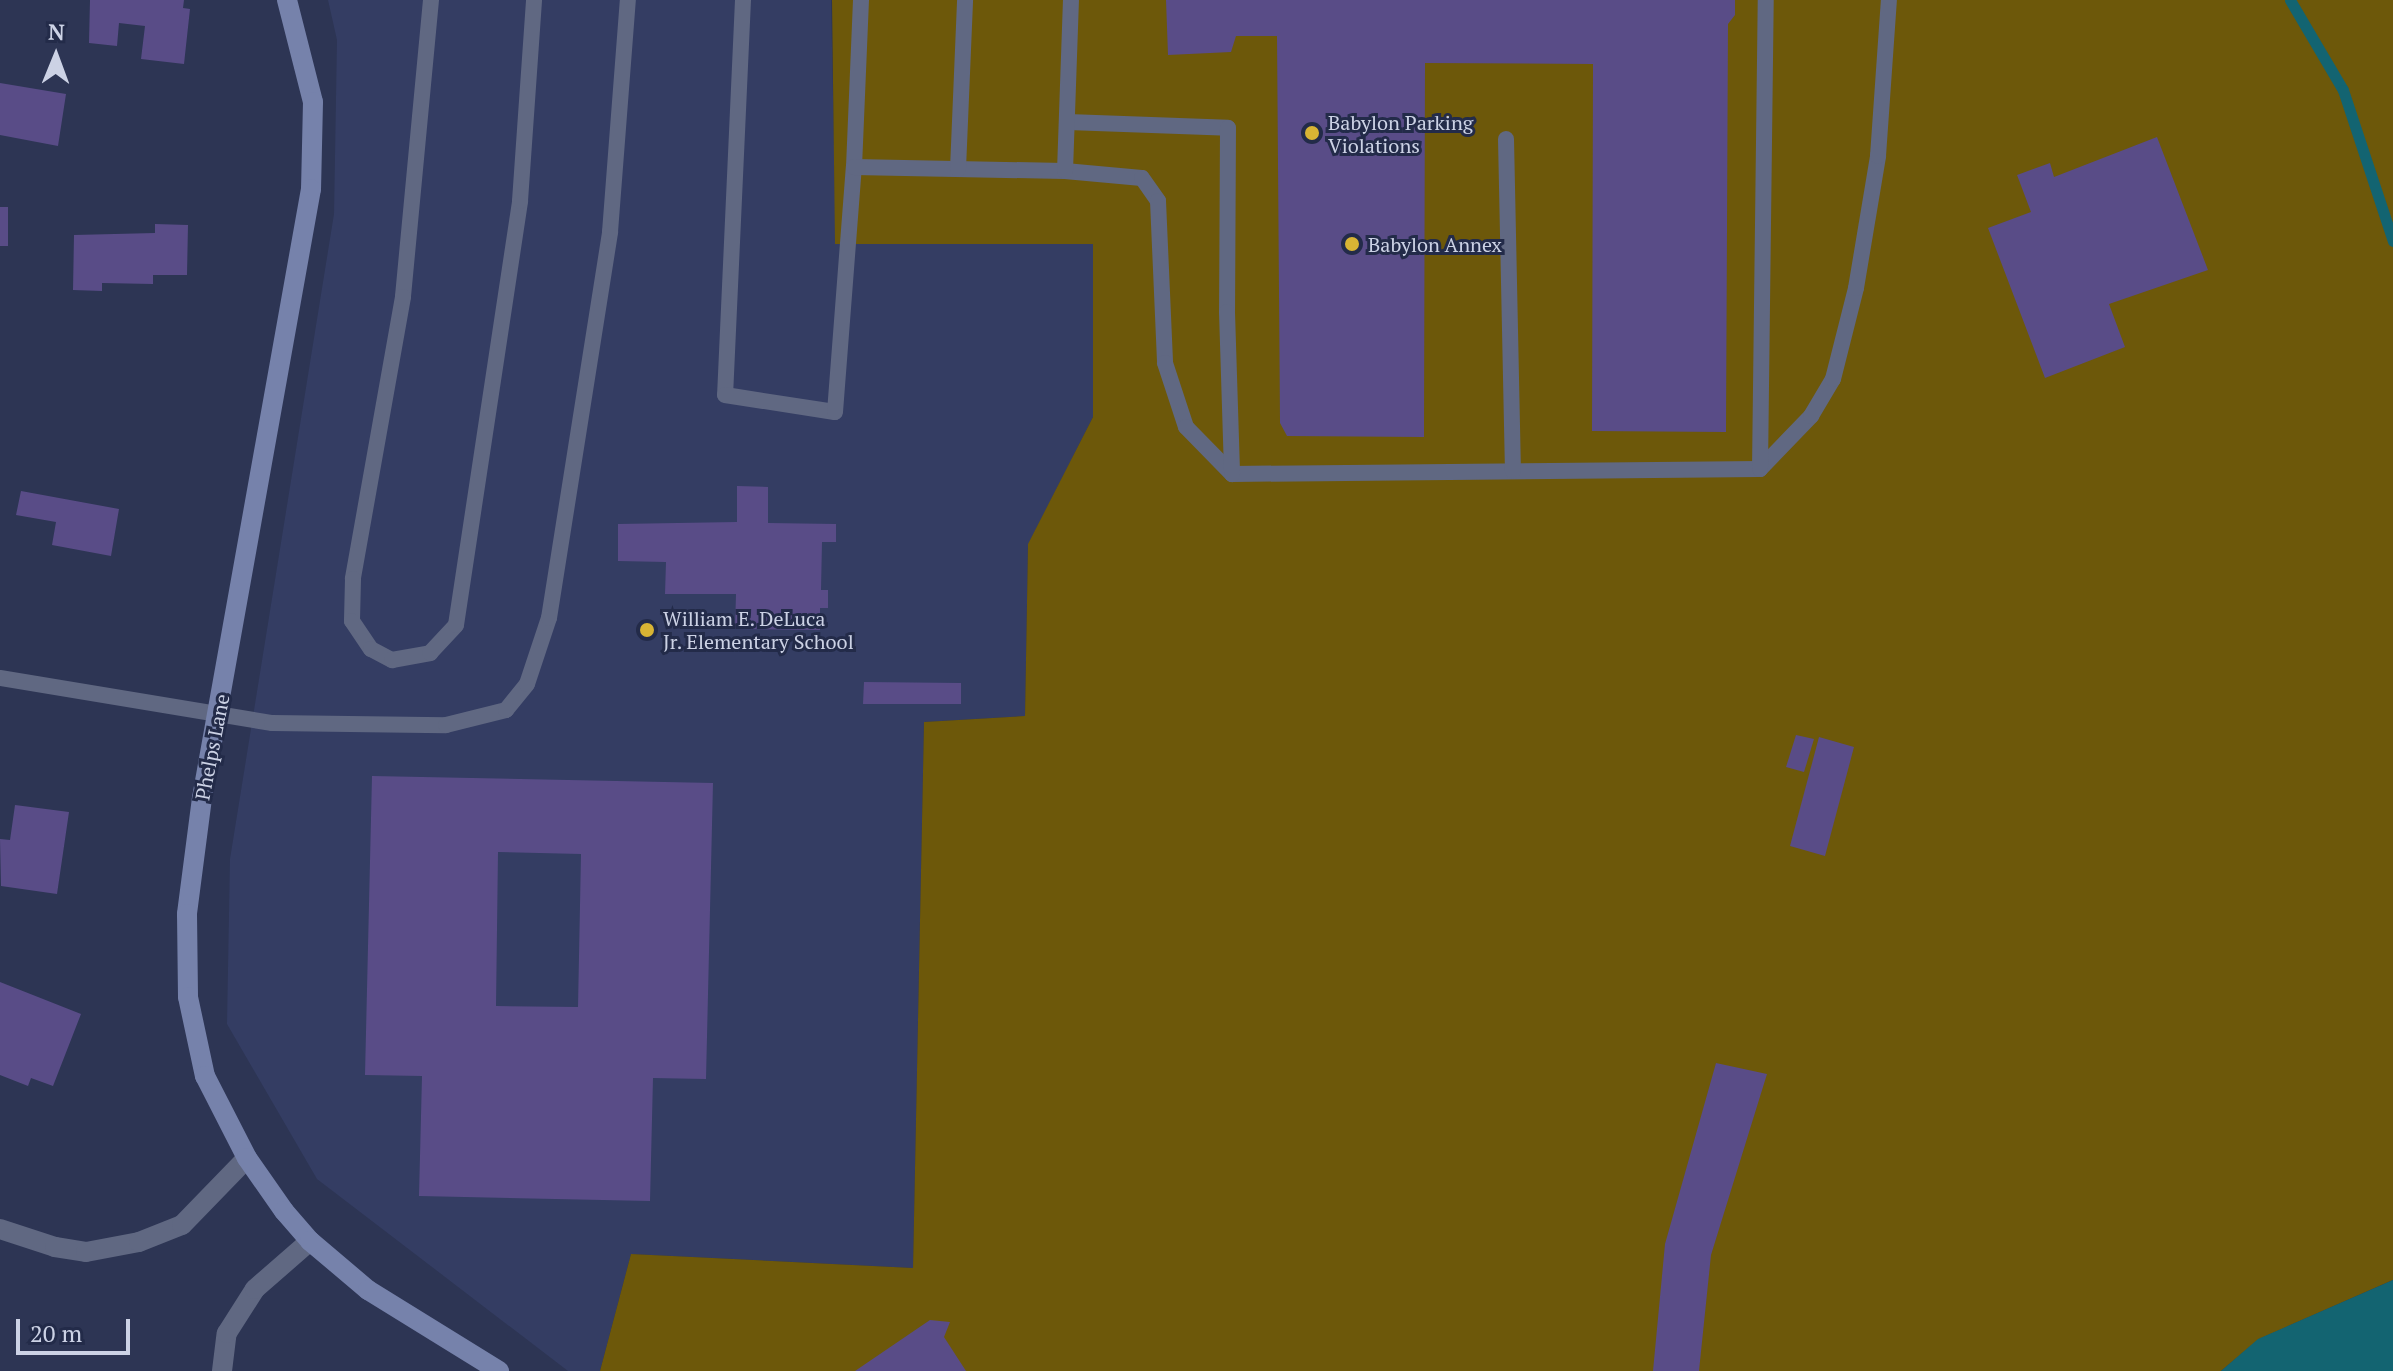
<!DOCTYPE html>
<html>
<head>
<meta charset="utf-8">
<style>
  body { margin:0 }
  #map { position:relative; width:2393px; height:1371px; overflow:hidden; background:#2d3554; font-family:"PT Serif",serif }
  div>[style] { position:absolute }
  .built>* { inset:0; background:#343d63 }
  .green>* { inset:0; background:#6d580a }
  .water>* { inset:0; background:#136471 }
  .stream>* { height:11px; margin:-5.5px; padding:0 5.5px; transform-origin:5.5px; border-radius:5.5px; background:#136471 }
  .building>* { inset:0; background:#594c87 }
  .lane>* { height:16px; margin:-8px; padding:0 8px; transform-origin:8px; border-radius:8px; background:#606882 }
  .street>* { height:20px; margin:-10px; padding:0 10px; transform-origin:10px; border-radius:10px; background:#606882 }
  .secondary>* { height:20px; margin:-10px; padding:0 10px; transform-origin:10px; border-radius:10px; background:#7682ab }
  .dots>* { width:22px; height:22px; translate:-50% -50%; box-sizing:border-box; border:4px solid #232b49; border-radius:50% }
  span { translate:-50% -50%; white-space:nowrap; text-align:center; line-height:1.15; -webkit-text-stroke:6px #232b49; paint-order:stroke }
  .poi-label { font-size:20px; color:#ccd2e5 }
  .left { translate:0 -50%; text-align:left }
  .street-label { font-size:20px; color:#ccd2e5 }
  .north { position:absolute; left:16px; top:16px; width:80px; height:80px; -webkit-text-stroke:6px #232b49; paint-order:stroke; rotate:1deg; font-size:22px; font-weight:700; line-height:32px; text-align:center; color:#ccd2e5 }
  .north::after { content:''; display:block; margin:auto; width:28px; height:36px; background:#ccd2e5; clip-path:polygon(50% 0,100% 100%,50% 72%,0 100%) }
  .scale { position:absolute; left:16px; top:1319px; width:114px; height:36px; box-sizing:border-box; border:4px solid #ccd2e5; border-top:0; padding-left:10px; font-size:24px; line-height:28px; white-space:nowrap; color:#ccd2e5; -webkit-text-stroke:6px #232b49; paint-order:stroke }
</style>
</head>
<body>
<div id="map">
  <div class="built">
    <i style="clip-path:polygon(328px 0,831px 0,836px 244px,1093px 244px,1093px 417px,1028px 545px,1025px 716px,924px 722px,913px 1268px,631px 1254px,600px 1371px,568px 1371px,317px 1179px,227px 1024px,230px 859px,334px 214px,337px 40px)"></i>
  </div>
  <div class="green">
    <i style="clip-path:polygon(832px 0,2393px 0,2393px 1280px,2259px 1339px,2221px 1371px,600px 1371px,631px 1254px,913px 1268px,924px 722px,1025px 716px,1028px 544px,1093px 417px,1093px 244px,835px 244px)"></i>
  </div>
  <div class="water">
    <i style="clip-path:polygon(2393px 1280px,2393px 1371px,2221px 1371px,2258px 1339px)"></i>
  </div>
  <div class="stream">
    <i style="left:2290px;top:0;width:104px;rotate:59.5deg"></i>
    <i style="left:2343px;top:90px;width:159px;rotate:71.7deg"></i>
  </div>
  <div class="building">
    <i style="clip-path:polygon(90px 0,184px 0,183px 8px,190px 9px,184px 64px,141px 59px,145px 26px,119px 23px,117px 46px,89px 43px)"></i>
    <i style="clip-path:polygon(1166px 0,1735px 0,1735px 15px,1728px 24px,1726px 432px,1592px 431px,1593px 64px,1425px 63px,1424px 437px,1287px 436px,1280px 423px,1277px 36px,1236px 36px,1231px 52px,1168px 55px)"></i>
    <i style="clip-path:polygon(0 83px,66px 94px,58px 146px,0 135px)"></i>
    <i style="clip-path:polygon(2157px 137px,2208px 270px,2109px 304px,2125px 347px,2045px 378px,1988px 228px,2031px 212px,2017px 175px,2050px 163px,2054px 177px)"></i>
    <i style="clip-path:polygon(0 207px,8px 207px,8px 246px,0 246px)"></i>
    <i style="clip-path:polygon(155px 224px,188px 225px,187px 275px,153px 275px,153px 284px,102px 283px,102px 291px,73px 290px,74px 235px,155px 233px)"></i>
    <i style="clip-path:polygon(737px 486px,768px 487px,768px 523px,836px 524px,836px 542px,822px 542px,821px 590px,828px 590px,828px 608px,820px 608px,820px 630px,735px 629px,736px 594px,665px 594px,666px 562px,618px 561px,618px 524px,737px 522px)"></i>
    <i style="clip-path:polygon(21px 491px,119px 509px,111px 556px,52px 545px,56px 522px,16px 515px)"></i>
    <i style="clip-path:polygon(864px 682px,961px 683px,961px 704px,863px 704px)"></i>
    <i style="clip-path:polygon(1796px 735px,1814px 739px,1804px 772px,1786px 767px)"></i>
    <i style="clip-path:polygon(1819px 737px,1854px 747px,1825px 856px,1790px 846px)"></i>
    <i style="clip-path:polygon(evenodd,372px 776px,713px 783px,706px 1079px,653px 1078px,650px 1201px,419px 1196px,422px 1076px,365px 1075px,372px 776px,498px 852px,581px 854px,578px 1007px,496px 1006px,498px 852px)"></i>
    <i style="clip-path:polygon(15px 805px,69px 812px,57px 894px,1px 886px,0 839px,10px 840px)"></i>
    <i style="clip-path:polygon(0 982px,81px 1014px,53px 1086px,31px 1078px,28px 1086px,0 1075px)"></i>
    <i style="clip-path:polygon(1716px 1063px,1767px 1074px,1711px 1255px,1699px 1371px,1653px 1371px,1665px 1244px)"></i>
    <i style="clip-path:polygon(930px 1320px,950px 1322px,944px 1337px,966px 1371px,855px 1371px)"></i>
  </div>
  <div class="lane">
    <i style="left:431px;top:0;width:298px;rotate:95.4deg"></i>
    <i style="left:403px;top:297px;width:286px;rotate:100.1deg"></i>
    <i style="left:353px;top:579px;width:42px;rotate:91.4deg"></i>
    <i style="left:352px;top:621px;width:34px;rotate:56deg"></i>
    <i style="left:371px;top:649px;width:24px;rotate:28deg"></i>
    <i style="left:392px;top:660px;width:39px;rotate:-10deg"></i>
    <i style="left:430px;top:653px;width:38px;rotate:-47deg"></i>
    <i style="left:456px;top:625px;width:429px;rotate:-81.4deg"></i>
    <i style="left:520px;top:201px;width:201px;rotate:-86deg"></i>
    <i style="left:743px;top:0;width:395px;rotate:92.6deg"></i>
    <i style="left:725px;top:395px;width:111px;rotate:8.8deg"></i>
    <i style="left:835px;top:412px;width:246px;rotate:-85.6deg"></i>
    <i style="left:861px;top:0;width:167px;rotate:92.4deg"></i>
    <i style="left:854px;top:167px;width:211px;rotate:1.1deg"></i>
    <i style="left:1065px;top:171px;width:77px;rotate:5.2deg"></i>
    <i style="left:1142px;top:178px;width:28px;rotate:55deg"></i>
    <i style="left:1158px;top:201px;width:162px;rotate:87.5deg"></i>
    <i style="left:1165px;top:363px;width:67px;rotate:71.8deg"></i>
    <i style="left:1186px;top:427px;width:66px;rotate:45.6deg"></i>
    <i style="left:1232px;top:474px;width:528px;rotate:-0.54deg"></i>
    <i style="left:1760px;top:469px;width:74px;rotate:-46.1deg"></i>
    <i style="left:1811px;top:416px;width:43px;rotate:-59.3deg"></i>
    <i style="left:1833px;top:379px;width:94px;rotate:-75.8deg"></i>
    <i style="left:1856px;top:288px;width:134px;rotate:-80.5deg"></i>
    <i style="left:1878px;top:156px;width:156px;rotate:-86deg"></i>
    <i style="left:1068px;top:122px;width:160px;rotate:2.1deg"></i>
    <i style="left:1228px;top:128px;width:184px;rotate:90.3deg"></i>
    <i style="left:1227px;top:312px;width:162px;rotate:88.2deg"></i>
    <i style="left:1506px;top:139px;width:332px;rotate:88.8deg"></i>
    <i style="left:958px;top:169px;width:169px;rotate:-87.6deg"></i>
    <i style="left:1065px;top:171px;width:171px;rotate:-88deg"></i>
    <i style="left:1760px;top:469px;width:469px;rotate:-89.3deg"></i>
    <i style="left:0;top:678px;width:276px;rotate:9.4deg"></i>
    <i style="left:272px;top:723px;width:174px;rotate:0.7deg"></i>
    <i style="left:446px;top:725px;width:62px;rotate:-14deg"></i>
    <i style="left:506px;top:710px;width:33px;rotate:-51deg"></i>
    <i style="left:527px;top:684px;width:70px;rotate:-71.6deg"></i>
    <i style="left:549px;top:618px;width:391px;rotate:-81deg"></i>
    <i style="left:610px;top:232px;width:233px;rotate:-85.6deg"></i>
  </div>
  <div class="street">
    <i style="left:0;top:1229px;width:58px;rotate:18.1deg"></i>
    <i style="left:55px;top:1247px;width:31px;rotate:9deg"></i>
    <i style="left:86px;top:1252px;width:54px;rotate:-10.7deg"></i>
    <i style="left:139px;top:1242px;width:46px;rotate:-21.6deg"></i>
    <i style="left:182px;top:1225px;width:93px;rotate:-45.9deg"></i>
    <i style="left:222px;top:1371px;width:38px;rotate:-83deg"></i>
    <i style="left:227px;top:1333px;width:52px;rotate:-57.5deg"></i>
    <i style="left:255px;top:1289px;width:73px;rotate:-41.1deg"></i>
  </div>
  <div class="secondary">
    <i style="left:287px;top:0;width:105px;rotate:75.7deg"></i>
    <i style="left:313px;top:102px;width:87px;rotate:91.3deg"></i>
    <i style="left:311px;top:189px;width:619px;rotate:100.15deg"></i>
    <i style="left:202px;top:798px;width:117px;rotate:97.4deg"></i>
    <i style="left:187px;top:914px;width:83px;rotate:89.3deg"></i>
    <i style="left:188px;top:997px;width:81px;rotate:77.9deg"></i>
    <i style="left:205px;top:1076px;width:92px;rotate:62.9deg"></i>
    <i style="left:247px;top:1158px;width:65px;rotate:55.1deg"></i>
    <i style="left:284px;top:1211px;width:40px;rotate:49deg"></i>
    <i style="left:310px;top:1241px;width:76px;rotate:40.2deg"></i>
    <i style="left:368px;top:1290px;width:154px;rotate:31.7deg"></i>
  </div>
  <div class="dots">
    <i style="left:1312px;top:133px;background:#d8b434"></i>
    <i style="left:1352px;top:244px;background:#d8b434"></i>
    <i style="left:647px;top:630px;background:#d8b434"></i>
  </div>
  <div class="poi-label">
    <span class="left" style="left:1328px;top:134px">Babylon Parking<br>Violations</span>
    <span class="left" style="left:1368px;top:244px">Babylon Annex</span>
    <span class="left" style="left:663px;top:630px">William E. DeLuca<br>Jr. Elementary School</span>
  </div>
  <div class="street-label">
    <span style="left:212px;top:747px;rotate:-79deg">Phelps Lane</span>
  </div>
  <div class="north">N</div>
  <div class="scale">20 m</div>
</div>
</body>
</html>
